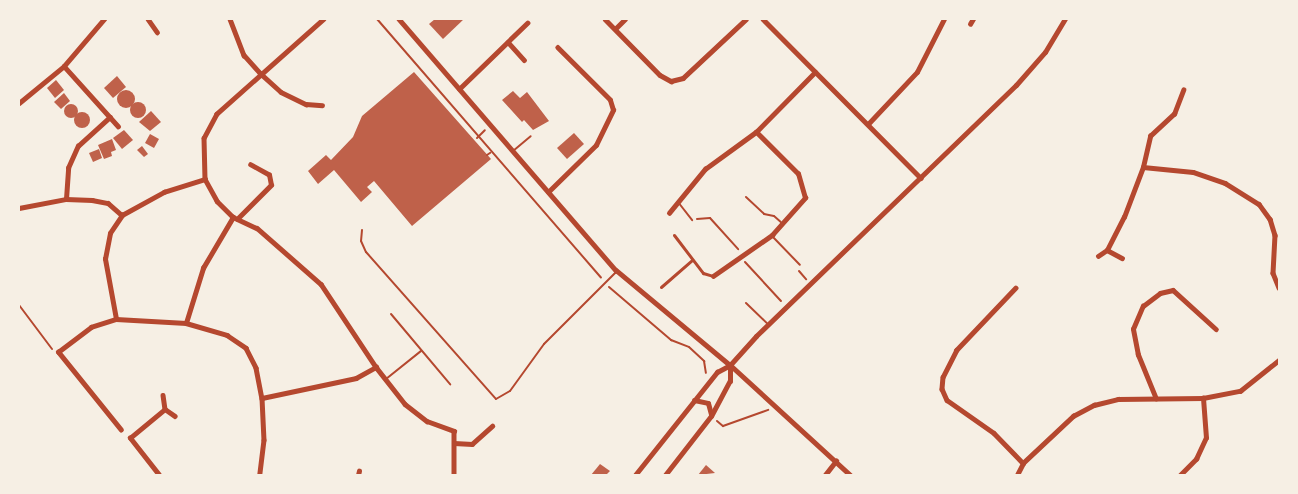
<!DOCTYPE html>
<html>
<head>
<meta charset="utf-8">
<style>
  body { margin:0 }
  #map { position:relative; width:1298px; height:494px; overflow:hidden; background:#f6efe4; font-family:Lato,sans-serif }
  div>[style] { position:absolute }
  .building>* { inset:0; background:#bf614a }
  .round { border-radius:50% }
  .path>* { height:2px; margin:-1px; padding:0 1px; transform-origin:1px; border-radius:1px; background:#b5482f }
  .service>* { height:2px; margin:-1px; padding:0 1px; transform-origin:1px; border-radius:1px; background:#b5482f }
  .pedestrian>* { height:3px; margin:-1.5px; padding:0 1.5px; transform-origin:1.5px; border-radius:1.5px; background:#b5482f }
  .minor>* { height:4.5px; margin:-2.25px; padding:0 2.25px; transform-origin:2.25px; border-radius:2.25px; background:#b5482f }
  .tertiary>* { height:5px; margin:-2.5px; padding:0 2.5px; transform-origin:2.5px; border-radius:2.5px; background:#b5482f }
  span { translate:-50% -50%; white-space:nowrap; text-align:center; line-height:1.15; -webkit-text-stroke:4px #f6efe4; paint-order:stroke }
  .frame { position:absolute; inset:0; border:20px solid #f6efe4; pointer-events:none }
</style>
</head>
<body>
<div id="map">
  <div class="building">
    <i style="clip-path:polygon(435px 19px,464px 19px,443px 39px,429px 24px)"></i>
    <i style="clip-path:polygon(414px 72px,491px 159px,412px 226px,374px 181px,367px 187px,372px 192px,361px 202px,334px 170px,318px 184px,308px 171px,326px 155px,331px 160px,353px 137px,362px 116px)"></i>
    <i style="clip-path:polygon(117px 76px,126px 87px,113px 98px,104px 88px)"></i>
    <i style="clip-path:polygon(56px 80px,64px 90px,55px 98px,47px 88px)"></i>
    <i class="round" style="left:117px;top:90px;width:18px;height:18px"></i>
    <i style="clip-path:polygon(513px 91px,520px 98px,527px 92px,549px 121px,533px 130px,524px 120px,522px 122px,502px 100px)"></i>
    <i style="clip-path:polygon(64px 93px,70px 101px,61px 109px,54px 102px)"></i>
    <i class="round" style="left:130px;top:102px;width:16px;height:16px"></i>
    <i class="round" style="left:64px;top:104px;width:14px;height:14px"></i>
    <i style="clip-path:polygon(151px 111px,161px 122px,150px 131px,139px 122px)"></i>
    <i class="round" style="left:74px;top:112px;width:16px;height:16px"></i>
    <i style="clip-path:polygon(124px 130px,133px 140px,122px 149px,113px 138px)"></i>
    <i style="clip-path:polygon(574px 133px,584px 144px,567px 159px,557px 148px)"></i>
    <i style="clip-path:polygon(150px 134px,159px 139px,154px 148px,145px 143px)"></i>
    <i style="clip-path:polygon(112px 139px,116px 150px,111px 152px,112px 156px,104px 159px,98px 145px)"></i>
    <i style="clip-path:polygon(142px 146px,148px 154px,144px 157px,137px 150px)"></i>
    <i style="clip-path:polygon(99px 149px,102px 158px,93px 162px,89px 153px)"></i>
    <i style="clip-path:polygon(600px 464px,610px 471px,606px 475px,591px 475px)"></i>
    <i style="clip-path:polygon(706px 465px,715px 473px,698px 475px)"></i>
  </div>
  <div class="path">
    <i style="left:377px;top:19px;width:342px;rotate:49.1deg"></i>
    <i style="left:477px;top:138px;width:11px;rotate:-45deg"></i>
    <i style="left:487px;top:155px;width:4px;rotate:-34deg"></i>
    <i style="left:697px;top:219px;width:13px;rotate:-4deg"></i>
    <i style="left:710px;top:218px;width:42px;rotate:47.9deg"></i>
    <i style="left:745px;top:262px;width:53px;rotate:47.3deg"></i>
    <i style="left:799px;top:271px;width:11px;rotate:49deg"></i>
    <i style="left:609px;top:287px;width:82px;rotate:40.5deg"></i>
    <i style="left:671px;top:340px;width:19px;rotate:21deg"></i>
    <i style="left:689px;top:347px;width:21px;rotate:43deg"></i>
    <i style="left:704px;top:361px;width:12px;rotate:81deg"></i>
    <i style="left:19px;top:305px;width:55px;rotate:53.1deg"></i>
    <i style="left:717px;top:421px;width:8px;rotate:40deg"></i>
    <i style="left:723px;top:426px;width:48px;rotate:-19.6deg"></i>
  </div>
  <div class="service">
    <i style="left:513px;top:151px;width:23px;rotate:-40deg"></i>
    <i style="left:746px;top:197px;width:25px;rotate:43deg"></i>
    <i style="left:764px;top:214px;width:10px;rotate:11deg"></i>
    <i style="left:774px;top:216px;width:9px;rotate:41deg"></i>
    <i style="left:678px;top:202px;width:23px;rotate:52deg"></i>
    <i style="left:362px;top:230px;width:11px;rotate:95deg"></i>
    <i style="left:361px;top:241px;width:12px;rotate:66deg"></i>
    <i style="left:366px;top:252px;width:196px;rotate:48.5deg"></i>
    <i style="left:496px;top:399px;width:16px;rotate:-30deg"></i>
    <i style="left:510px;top:391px;width:58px;rotate:-54.1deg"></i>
    <i style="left:544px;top:344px;width:103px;rotate:-45deg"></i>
    <i style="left:772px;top:236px;width:40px;rotate:46deg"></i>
    <i style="left:746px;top:303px;width:29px;rotate:44deg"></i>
    <i style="left:391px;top:314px;width:92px;rotate:49.9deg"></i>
    <i style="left:386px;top:379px;width:45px;rotate:-38.7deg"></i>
  </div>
  <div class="pedestrian">
    <i style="left:674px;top:235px;width:48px;rotate:52.7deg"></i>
    <i style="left:703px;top:273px;width:10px;rotate:17deg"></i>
    <i style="left:661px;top:287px;width:41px;rotate:-41.1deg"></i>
  </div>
  <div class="minor">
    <i style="left:148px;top:19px;width:16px;rotate:55deg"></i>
    <i style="left:230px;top:19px;width:39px;rotate:69deg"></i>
    <i style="left:244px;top:55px;width:24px;rotate:48deg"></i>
    <i style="left:260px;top:73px;width:28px;rotate:42deg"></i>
    <i style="left:281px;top:92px;width:28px;rotate:26deg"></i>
    <i style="left:306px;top:104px;width:16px;rotate:4deg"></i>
    <i style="left:324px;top:19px;width:143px;rotate:138.4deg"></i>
    <i style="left:217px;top:114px;width:27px;rotate:118deg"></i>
    <i style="left:204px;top:138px;width:41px;rotate:88.6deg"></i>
    <i style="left:205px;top:179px;width:25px;rotate:61deg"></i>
    <i style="left:217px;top:201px;width:23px;rotate:45deg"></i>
    <i style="left:233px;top:217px;width:26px;rotate:25deg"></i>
    <i style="left:257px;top:228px;width:85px;rotate:41.2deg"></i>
    <i style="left:321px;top:284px;width:100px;rotate:56.5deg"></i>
    <i style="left:376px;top:367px;width:47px;rotate:51.9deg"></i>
    <i style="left:405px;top:404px;width:28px;rotate:38deg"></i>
    <i style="left:427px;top:421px;width:29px;rotate:20deg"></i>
    <i style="left:454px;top:431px;width:44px;rotate:90deg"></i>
    <i style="left:399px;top:19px;width:332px;rotate:49.2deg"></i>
    <i style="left:616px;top:270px;width:148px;rotate:39.8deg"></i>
    <i style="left:605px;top:19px;width:78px;rotate:45.5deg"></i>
    <i style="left:660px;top:75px;width:13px;rotate:29deg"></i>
    <i style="left:671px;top:81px;width:12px;rotate:-14deg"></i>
    <i style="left:683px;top:78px;width:86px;rotate:-43.1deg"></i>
    <i style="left:763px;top:19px;width:224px;rotate:45.2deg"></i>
    <i style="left:970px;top:24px;width:6px;rotate:-59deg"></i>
    <i style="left:615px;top:29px;width:14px;rotate:-45deg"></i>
    <i style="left:508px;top:42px;width:24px;rotate:48deg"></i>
    <i style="left:64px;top:66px;width:81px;rotate:48deg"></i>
    <i style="left:459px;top:89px;width:95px;rotate:-44.1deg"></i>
    <i style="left:19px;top:103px;width:58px;rotate:-39.4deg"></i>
    <i style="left:64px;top:66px;width:62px;rotate:-49.6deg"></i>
    <i style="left:868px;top:124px;width:71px;rotate:-46.7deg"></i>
    <i style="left:917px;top:72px;width:59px;rotate:-63deg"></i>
    <i style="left:1143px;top:167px;width:50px;rotate:5.7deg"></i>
    <i style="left:1193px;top:172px;width:34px;rotate:19deg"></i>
    <i style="left:1225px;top:183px;width:40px;rotate:32deg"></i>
    <i style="left:1259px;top:204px;width:19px;rotate:54deg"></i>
    <i style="left:1270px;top:219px;width:17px;rotate:73deg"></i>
    <i style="left:1275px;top:235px;width:38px;rotate:93deg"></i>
    <i style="left:1273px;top:273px;width:16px;rotate:68deg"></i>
    <i style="left:548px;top:192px;width:67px;rotate:-44.4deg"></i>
    <i style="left:596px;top:145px;width:39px;rotate:-64deg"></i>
    <i style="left:613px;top:110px;width:10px;rotate:-107deg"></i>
    <i style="left:610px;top:100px;width:74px;rotate:-135deg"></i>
    <i style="left:66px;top:199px;width:31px;rotate:-86deg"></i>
    <i style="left:68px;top:168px;width:24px;rotate:-66deg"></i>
    <i style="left:78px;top:146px;width:43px;rotate:-42.2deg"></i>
    <i style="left:19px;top:208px;width:48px;rotate:-10.8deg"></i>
    <i style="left:66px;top:199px;width:26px;rotate:2deg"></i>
    <i style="left:92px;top:200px;width:16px;rotate:11deg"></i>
    <i style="left:108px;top:203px;width:18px;rotate:41deg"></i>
    <i style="left:669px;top:213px;width:57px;rotate:-50.7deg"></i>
    <i style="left:705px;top:169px;width:63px;rotate:-36deg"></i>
    <i style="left:756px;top:132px;width:84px;rotate:-45.5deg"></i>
    <i style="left:237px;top:219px;width:48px;rotate:-45deg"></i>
    <i style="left:271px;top:185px;width:10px;rotate:-101deg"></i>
    <i style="left:269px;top:175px;width:21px;rotate:-151deg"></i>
    <i style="left:1107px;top:250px;width:17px;rotate:28deg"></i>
    <i style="left:1098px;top:256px;width:11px;rotate:-34deg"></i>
    <i style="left:1107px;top:250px;width:37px;rotate:-63deg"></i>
    <i style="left:1124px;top:217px;width:53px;rotate:-69.2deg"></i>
    <i style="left:1143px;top:167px;width:32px;rotate:-77deg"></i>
    <i style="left:1150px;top:136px;width:33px;rotate:-43deg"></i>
    <i style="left:1174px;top:114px;width:26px;rotate:-69deg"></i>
    <i style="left:713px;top:276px;width:72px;rotate:-34.8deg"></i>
    <i style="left:772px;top:235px;width:50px;rotate:-48.3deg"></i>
    <i style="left:805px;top:198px;width:25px;rotate:-106deg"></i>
    <i style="left:798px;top:174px;width:59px;rotate:-135deg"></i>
    <i style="left:1016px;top:288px;width:86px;rotate:133.6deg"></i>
    <i style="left:957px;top:350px;width:30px;rotate:117deg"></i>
    <i style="left:943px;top:377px;width:12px;rotate:95deg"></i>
    <i style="left:942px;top:389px;width:12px;rotate:66deg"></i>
    <i style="left:947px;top:400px;width:57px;rotate:35.1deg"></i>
    <i style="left:994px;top:433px;width:42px;rotate:46deg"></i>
    <i style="left:116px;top:319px;width:61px;rotate:-100.4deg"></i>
    <i style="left:105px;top:259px;width:26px;rotate:-79deg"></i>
    <i style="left:110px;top:233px;width:22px;rotate:-56deg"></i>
    <i style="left:122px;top:215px;width:48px;rotate:-28.7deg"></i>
    <i style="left:164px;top:192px;width:43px;rotate:-17.6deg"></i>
    <i style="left:186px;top:323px;width:58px;rotate:-72.8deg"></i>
    <i style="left:203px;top:268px;width:59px;rotate:-59.5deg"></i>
    <i style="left:163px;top:395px;width:14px;rotate:82deg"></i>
    <i style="left:165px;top:409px;width:12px;rotate:35deg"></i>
    <i style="left:262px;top:398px;width:96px;rotate:-12deg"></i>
    <i style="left:356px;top:378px;width:23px;rotate:-29deg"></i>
    <i style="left:1156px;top:399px;width:48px;rotate:-112.2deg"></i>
    <i style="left:1138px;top:355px;width:26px;rotate:-101deg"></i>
    <i style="left:1133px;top:329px;width:25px;rotate:-67deg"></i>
    <i style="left:1143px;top:306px;width:21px;rotate:-37deg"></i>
    <i style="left:1160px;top:293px;width:13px;rotate:-13deg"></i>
    <i style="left:1173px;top:290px;width:58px;rotate:42.2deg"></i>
    <i style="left:121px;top:430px;width:100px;rotate:-128.9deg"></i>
    <i style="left:58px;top:352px;width:41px;rotate:-37.1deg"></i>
    <i style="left:91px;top:327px;width:26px;rotate:-18deg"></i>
    <i style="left:116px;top:319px;width:70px;rotate:3.3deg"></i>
    <i style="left:186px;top:323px;width:43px;rotate:16.3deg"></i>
    <i style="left:227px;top:335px;width:23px;rotate:34deg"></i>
    <i style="left:246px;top:348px;width:22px;rotate:63deg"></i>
    <i style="left:256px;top:368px;width:31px;rotate:79deg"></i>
    <i style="left:262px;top:398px;width:42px;rotate:87.3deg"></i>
    <i style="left:264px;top:440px;width:35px;rotate:97deg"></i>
    <i style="left:454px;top:443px;width:18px;rotate:3deg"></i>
    <i style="left:472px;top:444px;width:27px;rotate:-42deg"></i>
    <i style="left:159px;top:475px;width:47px;rotate:-128.1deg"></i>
    <i style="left:130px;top:438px;width:45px;rotate:-39.6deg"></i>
    <i style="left:358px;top:475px;width:4px;rotate:-76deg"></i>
    <i style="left:825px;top:475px;width:18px;rotate:-52deg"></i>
    <i style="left:1017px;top:475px;width:13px;rotate:-63deg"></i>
    <i style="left:1023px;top:463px;width:69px;rotate:-43.2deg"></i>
    <i style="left:1073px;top:416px;width:24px;rotate:-28deg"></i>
    <i style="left:1094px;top:405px;width:25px;rotate:-14deg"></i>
    <i style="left:1118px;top:399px;width:85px;rotate:-0.7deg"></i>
    <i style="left:1203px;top:398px;width:38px;rotate:-11deg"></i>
    <i style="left:1240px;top:391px;width:50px;rotate:-38.5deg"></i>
    <i style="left:1180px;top:475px;width:23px;rotate:-45deg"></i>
    <i style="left:1196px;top:459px;width:23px;rotate:-65deg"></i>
    <i style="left:1206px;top:438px;width:40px;rotate:-94.3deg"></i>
  </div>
  <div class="tertiary">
    <i style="left:730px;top:365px;width:163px;rotate:42.5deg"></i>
    <i style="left:694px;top:400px;width:14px;rotate:12deg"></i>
    <i style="left:708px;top:403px;width:11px;rotate:75deg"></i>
    <i style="left:635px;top:475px;width:132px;rotate:-51.5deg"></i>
    <i style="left:717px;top:372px;width:15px;rotate:-28deg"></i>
    <i style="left:730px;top:365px;width:39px;rotate:-48deg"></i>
    <i style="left:756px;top:336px;width:361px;rotate:-44deg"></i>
    <i style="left:1016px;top:85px;width:44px;rotate:-48.7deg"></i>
    <i style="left:1045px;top:52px;width:39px;rotate:-59deg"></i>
    <i style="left:665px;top:475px;width:75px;rotate:-52.1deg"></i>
    <i style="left:711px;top:416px;width:40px;rotate:-62deg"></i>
    <i style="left:730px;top:381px;width:16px;rotate:-90deg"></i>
  </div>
  <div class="frame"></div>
</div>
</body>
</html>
